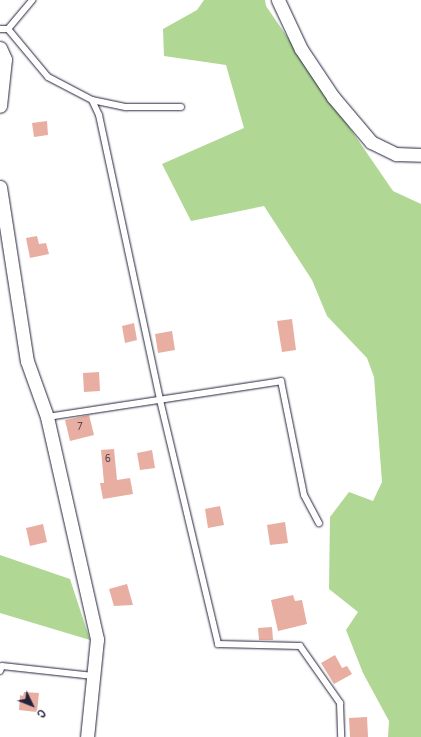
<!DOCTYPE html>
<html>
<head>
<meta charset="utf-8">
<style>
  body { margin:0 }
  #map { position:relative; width:421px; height:737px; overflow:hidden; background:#fff; font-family:Pangolin,sans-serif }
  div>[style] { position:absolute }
  .green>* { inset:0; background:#b0d793 }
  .building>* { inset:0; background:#e7aea1 }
  .roads { filter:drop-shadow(0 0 1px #22223b) drop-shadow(0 0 1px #22223b) }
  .service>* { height:6px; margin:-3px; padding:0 3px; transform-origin:3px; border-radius:3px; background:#fff }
  .minor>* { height:13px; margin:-6.5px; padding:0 6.5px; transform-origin:6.5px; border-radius:6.5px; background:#fff }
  span { translate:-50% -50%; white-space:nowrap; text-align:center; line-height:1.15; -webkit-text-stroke:3px #fff; paint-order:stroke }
  .number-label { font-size:10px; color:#534554 }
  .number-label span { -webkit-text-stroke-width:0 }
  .north { position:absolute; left:12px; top:685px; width:40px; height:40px; -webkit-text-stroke:3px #fff; paint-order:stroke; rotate:133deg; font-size:11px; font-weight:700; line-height:16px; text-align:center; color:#22223b }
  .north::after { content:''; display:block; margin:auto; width:14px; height:18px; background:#22223b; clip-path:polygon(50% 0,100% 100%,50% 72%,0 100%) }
</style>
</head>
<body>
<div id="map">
  <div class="green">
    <i style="clip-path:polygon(204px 0,265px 0,266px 6px,393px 191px,421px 204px,421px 737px,388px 737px,389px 721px,363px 673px,346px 630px,358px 612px,329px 589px,330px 517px,349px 492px,373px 501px,382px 482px,374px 377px,367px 358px,327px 316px,312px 280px,264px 206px,191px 221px,162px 164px,244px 128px,226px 65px,164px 56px,163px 29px,197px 10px)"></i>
    <i style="clip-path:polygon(0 555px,70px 579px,90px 640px,0 613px)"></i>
  </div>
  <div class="building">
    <i style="clip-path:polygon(47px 121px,48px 135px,34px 137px,32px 123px)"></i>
    <i style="clip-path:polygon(37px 236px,39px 244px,46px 243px,49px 254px,30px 258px,26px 238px)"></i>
    <i style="clip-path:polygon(292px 319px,296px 350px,282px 352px,277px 321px)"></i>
    <i style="clip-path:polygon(134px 323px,137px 340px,125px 343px,122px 326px)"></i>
    <i style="clip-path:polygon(172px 331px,175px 350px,158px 353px,155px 334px)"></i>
    <i style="clip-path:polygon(99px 372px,100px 391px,84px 392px,83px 373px)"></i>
    <i style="clip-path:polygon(89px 415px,94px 435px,70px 441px,65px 420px)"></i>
    <i style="clip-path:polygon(114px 449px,117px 480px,130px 478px,133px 494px,103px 499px,100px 483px,104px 483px,101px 450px)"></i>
    <i style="clip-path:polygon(152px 450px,155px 468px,140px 470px,137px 453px)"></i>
    <i style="clip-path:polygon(220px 506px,224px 525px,208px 528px,205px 509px)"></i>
    <i style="clip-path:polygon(285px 522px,288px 543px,270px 545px,267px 525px)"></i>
    <i style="clip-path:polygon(43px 524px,47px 542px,30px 546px,26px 528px)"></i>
    <i style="clip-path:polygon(127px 584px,133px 605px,114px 606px,109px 589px)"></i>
    <i style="clip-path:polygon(293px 595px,295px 601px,302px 600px,307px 624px,278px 631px,271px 600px)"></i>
    <i style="clip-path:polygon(272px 627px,273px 640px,259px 640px,258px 628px)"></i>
    <i style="clip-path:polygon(335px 655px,342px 668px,347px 666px,352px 674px,334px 684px,321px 663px)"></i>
    <i style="clip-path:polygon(24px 692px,39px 693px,37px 712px,19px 710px,20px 695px,23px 696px)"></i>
    <i style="clip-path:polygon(367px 717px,368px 737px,350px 737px,349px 718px)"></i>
  </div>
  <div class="roads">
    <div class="service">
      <i style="left:0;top:29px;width:8px"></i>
      <i style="left:8px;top:29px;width:62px;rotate:50.2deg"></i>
      <i style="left:48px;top:77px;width:50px;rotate:27.6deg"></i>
      <i style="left:92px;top:100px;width:35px;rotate:12deg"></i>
      <i style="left:126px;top:107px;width:55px"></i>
      <i style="left:8px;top:29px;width:38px;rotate:-50deg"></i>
      <i style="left:92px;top:100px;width:17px;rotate:65deg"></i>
      <i style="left:99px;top:115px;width:291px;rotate:77.9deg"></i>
      <i style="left:160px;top:400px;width:251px;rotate:76.6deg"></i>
      <i style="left:218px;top:644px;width:82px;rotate:1.4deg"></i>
      <i style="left:300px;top:646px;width:70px;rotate:54.9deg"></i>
      <i style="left:340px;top:703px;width:34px;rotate:88deg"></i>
      <i style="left:47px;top:417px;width:237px;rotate:-8.7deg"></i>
      <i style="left:281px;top:381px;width:116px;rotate:78.6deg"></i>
      <i style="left:304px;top:495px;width:32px;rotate:62deg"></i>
      <i style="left:0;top:671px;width:5px;rotate:-68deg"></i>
      <i style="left:2px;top:666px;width:92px;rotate:6.3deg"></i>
    </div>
    <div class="minor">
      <i style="left:278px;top:0;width:54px;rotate:64.9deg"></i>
      <i style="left:301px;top:49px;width:58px;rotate:56.3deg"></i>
      <i style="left:333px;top:97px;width:59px;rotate:49.8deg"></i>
      <i style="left:371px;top:142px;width:28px;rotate:26deg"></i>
      <i style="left:396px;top:154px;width:25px;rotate:2deg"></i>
      <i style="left:0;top:48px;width:12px;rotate:66deg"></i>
      <i style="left:5px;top:59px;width:47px;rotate:96.1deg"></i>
      <i style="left:0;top:187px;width:176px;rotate:81.2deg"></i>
      <i style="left:27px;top:361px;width:59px;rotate:70.3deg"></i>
      <i style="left:47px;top:417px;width:228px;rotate:77.3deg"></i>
      <i style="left:97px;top:639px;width:99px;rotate:95.8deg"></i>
    </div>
  </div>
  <div class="number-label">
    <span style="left:80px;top:428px">7</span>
    <span style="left:108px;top:460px">6</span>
  </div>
  <div class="north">С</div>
</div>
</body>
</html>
